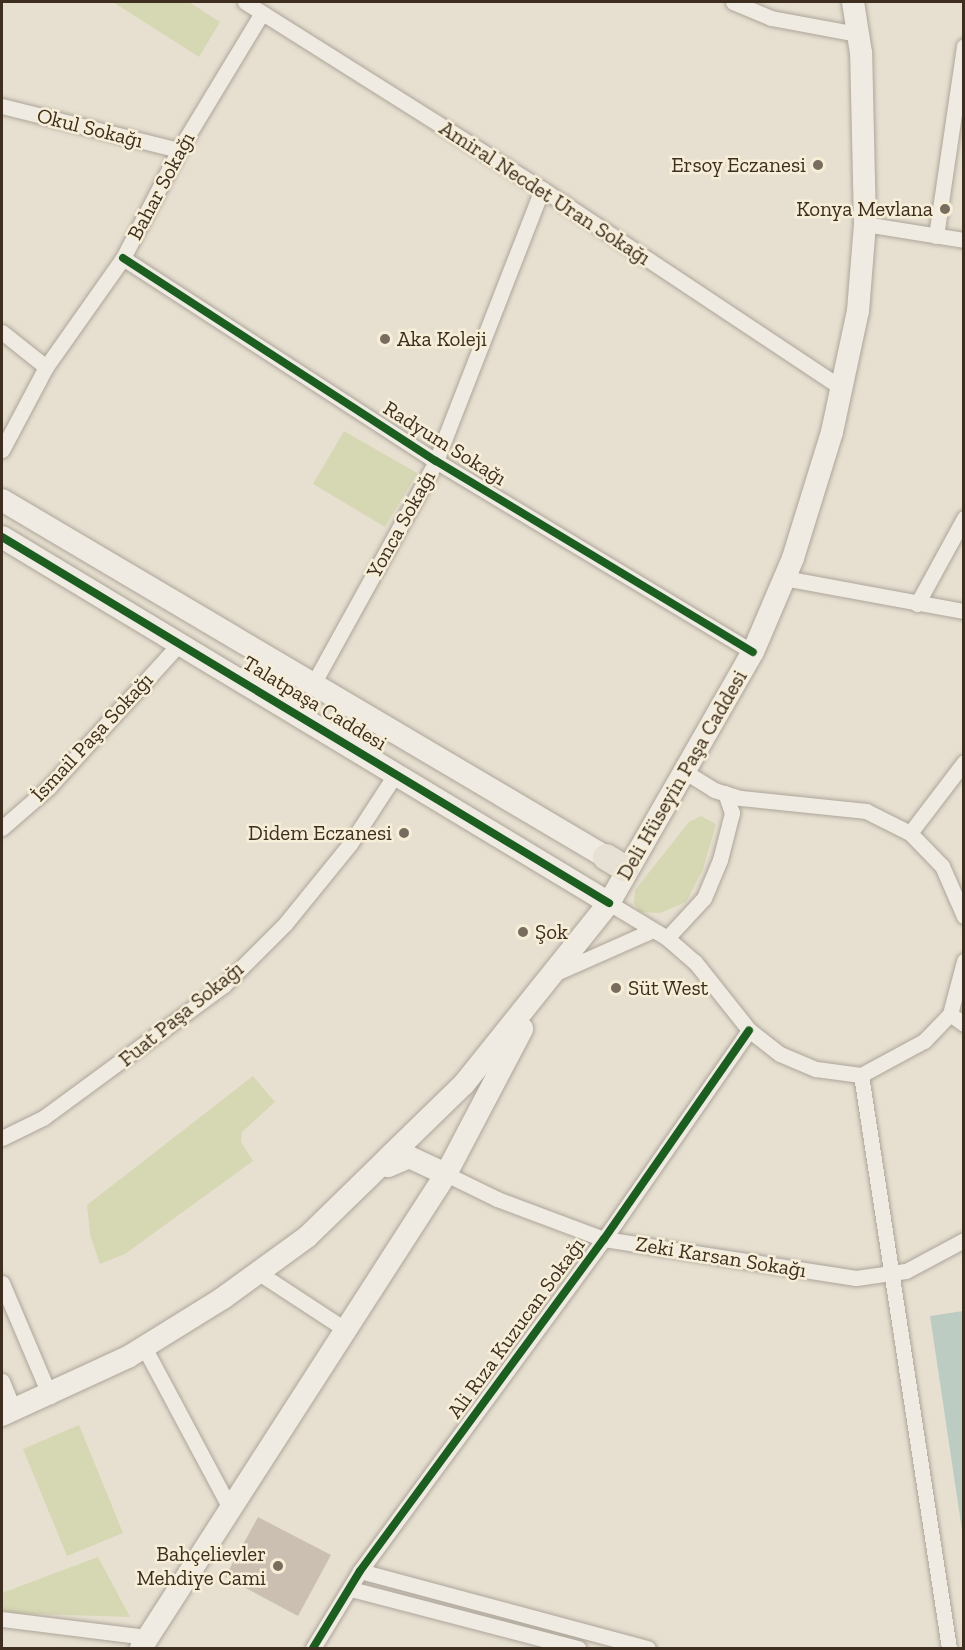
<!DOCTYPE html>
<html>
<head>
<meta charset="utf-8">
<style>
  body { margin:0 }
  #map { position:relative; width:965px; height:1650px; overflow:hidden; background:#e7e0d1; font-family:"Zilla Slab",serif }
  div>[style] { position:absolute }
  .green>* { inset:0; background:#d6d7b3 }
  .water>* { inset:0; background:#bcccc2 }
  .building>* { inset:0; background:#cbbfb2 }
  .roads { filter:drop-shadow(0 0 2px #ada599) drop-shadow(0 0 2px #ada599) }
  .minor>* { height:15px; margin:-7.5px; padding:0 7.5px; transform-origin:7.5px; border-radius:7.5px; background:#efebe3 }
  .secondary>* { height:22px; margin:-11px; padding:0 11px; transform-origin:11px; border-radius:11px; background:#efebe3 }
  .primary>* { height:26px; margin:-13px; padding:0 13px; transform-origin:13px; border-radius:13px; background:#e6e1d4 }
  .cycleway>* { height:8px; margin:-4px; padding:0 4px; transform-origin:4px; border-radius:4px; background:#1b5e20 }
  .dots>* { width:16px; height:16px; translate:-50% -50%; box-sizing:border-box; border:3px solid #f7eed8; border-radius:50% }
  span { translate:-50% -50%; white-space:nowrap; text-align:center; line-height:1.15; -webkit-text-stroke:5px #f7eed8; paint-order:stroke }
  .street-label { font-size:21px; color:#3d2e20 }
  .poi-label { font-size:21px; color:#3d2e20 }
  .right { translate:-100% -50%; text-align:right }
  .left { translate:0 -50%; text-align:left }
  .frame { position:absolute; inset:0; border:3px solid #3d2e20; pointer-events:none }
</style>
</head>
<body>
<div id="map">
  <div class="green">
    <i style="clip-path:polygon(113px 2px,189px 2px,220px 22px,199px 57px)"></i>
    <i style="clip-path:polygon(344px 431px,417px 473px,385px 527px,313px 484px)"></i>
    <i style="clip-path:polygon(701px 816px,716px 824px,703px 869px,686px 902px,660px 913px,640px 912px,634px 904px,635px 890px,689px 822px)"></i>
    <i style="clip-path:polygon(253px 1076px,275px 1102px,242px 1132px,241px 1142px,253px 1161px,125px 1254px,100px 1264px,90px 1235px,87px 1205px)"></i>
    <i style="clip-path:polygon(79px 1425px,123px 1533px,67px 1556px,23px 1449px)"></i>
    <i style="clip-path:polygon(98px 1557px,130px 1617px,5px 1613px,2px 1609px,2px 1593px)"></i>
  </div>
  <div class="water">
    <i style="clip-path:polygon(963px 1311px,964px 1311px,963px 1537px,930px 1316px)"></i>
  </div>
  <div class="building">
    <i style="clip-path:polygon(258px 1517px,331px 1555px,298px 1616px,225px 1577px)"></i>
  </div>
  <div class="roads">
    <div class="minor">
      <i style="left:245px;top:2px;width:351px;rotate:32.2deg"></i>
      <i style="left:542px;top:189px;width:360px;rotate:33.6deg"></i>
      <i style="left:733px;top:2px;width:41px;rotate:22.8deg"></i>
      <i style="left:771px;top:18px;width:87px;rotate:10.5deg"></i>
      <i style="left:2px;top:106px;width:182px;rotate:14deg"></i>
      <i style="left:865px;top:224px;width:100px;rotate:9.2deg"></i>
      <i style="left:936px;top:236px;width:192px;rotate:-81.6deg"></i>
      <i style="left:123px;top:258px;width:373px;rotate:33deg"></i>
      <i style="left:436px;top:461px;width:370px;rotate:31.1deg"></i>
      <i style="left:2px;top:332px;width:56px;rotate:38.5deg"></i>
      <i style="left:2px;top:450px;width:94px;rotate:-62.1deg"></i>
      <i style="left:46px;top:367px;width:133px;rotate:-54.8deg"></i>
      <i style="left:123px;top:258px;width:122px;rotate:-62.6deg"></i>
      <i style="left:179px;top:150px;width:160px;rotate:-58.8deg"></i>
      <i style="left:784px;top:578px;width:183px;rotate:10.4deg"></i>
      <i style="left:917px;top:604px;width:98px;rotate:-61.3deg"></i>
      <i style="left:312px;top:686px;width:257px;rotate:-61.1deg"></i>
      <i style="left:436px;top:461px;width:292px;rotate:-68.7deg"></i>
      <i style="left:687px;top:773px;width:32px;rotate:32deg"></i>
      <i style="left:714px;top:790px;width:28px;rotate:17deg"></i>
      <i style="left:741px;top:798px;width:126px;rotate:5.9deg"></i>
      <i style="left:866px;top:811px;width:49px;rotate:26.6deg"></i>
      <i style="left:910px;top:833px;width:46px;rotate:45.9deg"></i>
      <i style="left:942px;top:866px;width:55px;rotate:66.3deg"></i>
      <i style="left:2px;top:828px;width:62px;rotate:-41.1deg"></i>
      <i style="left:49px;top:787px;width:195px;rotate:-47.7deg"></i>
      <i style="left:910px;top:833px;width:89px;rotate:-52.7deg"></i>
      <i style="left:609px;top:903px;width:68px;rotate:31.1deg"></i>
      <i style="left:667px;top:938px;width:37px;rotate:41deg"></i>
      <i style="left:695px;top:962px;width:87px;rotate:51.5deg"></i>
      <i style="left:749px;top:1030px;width:39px;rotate:38deg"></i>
      <i style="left:780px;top:1054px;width:39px;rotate:23deg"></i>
      <i style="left:816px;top:1069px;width:45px;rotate:7.6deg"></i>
      <i style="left:861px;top:1075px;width:72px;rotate:-28.4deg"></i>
      <i style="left:924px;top:1041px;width:37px;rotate:-46deg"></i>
      <i style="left:950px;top:1014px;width:55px;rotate:-75.2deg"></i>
      <i style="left:667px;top:938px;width:54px;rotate:-47.2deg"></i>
      <i style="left:704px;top:898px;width:41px;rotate:-67.2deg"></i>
      <i style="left:720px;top:860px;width:49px;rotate:-75.7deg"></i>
      <i style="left:732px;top:813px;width:21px;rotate:-109deg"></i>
      <i style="left:556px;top:973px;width:104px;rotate:-23.9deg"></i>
      <i style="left:950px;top:1014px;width:17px;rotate:36deg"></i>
      <i style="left:861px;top:1075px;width:580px;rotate:81.27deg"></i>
      <i style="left:2px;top:1138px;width:46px;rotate:-26deg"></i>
      <i style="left:43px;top:1118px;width:225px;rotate:-36.3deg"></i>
      <i style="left:224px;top:985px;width:86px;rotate:-45deg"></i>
      <i style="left:285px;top:924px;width:103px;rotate:-50.9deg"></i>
      <i style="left:350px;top:844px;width:86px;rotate:-56.9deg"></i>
      <i style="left:446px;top:1174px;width:57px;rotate:26.1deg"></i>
      <i style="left:497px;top:1199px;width:114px;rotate:20.5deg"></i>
      <i style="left:604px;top:1239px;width:255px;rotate:8.8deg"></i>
      <i style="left:856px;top:1278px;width:50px;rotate:-8deg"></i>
      <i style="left:906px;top:1271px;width:66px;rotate:-28.1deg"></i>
      <i style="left:259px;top:1273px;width:104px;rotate:33.2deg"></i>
      <i style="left:2px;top:1283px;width:123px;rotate:67deg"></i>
      <i style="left:144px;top:1347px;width:183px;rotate:61.9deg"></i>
      <i style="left:2px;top:1381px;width:32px;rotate:68deg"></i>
      <i style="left:360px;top:1571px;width:298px;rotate:15deg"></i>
      <i style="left:351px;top:1589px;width:235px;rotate:14.6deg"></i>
      <i style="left:2px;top:1619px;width:146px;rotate:7.1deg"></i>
      <i style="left:313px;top:1648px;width:90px;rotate:-58.6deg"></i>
      <i style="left:360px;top:1571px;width:412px;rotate:-53.7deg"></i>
      <i style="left:604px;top:1239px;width:254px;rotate:-55.2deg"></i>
    </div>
    <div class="secondary">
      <i style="left:2px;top:500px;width:702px;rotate:30.59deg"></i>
      <i style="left:2px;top:537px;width:709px;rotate:31.09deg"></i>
      <i style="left:388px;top:1166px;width:23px;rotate:-23deg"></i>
      <i style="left:409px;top:1157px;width:41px;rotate:24.7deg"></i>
      <i style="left:2px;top:1415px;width:139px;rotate:-24.7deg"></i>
      <i style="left:128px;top:1357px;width:112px;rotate:-31.8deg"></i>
      <i style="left:223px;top:1298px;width:104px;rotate:-36deg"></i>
      <i style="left:307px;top:1237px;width:219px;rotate:-44.3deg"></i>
      <i style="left:464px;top:1084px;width:232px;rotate:-51.3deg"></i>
      <i style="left:609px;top:903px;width:289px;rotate:-60.2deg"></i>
      <i style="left:753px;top:652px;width:102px;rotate:-66.9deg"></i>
      <i style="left:793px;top:558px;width:132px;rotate:-72.8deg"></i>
      <i style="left:832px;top:432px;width:124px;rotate:-77.9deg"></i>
      <i style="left:858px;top:311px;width:87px;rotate:-85.4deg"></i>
      <i style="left:865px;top:224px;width:171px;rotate:-91.3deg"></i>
      <i style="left:861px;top:53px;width:52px;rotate:-98.9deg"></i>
      <i style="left:141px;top:1648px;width:564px;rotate:-57.24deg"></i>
      <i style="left:446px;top:1174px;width:164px;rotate:-62.3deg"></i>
    </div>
    <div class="primary">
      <i style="left:606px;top:857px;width:23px;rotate:31deg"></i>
    </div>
  </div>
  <div class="cycleway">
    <i style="left:123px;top:258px;width:373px;rotate:33deg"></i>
    <i style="left:436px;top:461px;width:370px;rotate:31.1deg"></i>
    <i style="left:2px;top:537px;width:709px;rotate:31.09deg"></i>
    <i style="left:313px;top:1648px;width:90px;rotate:-58.6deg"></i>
    <i style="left:360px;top:1571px;width:412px;rotate:-53.7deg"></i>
    <i style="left:604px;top:1239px;width:254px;rotate:-55.2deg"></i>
  </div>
  <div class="dots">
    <i style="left:818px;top:165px;background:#786c5e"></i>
    <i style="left:945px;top:209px;background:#786c5e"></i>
    <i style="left:385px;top:339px;background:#786c5e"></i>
    <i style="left:404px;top:833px;background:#786c5e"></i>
    <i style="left:523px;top:932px;background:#786c5e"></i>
    <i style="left:616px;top:988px;background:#786c5e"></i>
    <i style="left:278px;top:1566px;background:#786c5e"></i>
  </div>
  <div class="street-label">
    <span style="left:90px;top:128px;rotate:14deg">Okul Sokağı</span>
    <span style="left:161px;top:186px;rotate:-62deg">Bahar Sokağı</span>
    <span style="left:545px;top:193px;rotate:33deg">Amiral Necdet Uran Sokağı</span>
    <span style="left:445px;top:443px;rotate:32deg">Radyum Sokağı</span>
    <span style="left:401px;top:524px;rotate:-61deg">Yonca Sokağı</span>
    <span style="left:315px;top:703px;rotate:31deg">Talatpaşa Caddesi</span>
    <span style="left:92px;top:737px;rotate:-47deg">İsmail Paşa Sokağı</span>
    <span style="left:682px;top:775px;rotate:-60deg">Deli Hüseyin Paşa Caddesi</span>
    <span style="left:181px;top:1014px;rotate:-39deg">Fuat Paşa Sokağı</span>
    <span style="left:721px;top:1257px;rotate:9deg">Zeki Karsan Sokağı</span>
    <span style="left:516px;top:1328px;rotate:-54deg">Ali Rıza Kuzucan Sokağı</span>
  </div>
  <div class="poi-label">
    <span class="right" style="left:806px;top:165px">Ersoy Eczanesi</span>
    <span class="right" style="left:933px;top:209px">Konya Mevlana</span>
    <span class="left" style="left:397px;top:339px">Aka Koleji</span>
    <span class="right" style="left:392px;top:833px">Didem Eczanesi</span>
    <span class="left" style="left:535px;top:932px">Şok</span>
    <span class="left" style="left:628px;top:988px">Süt West</span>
    <span class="right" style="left:266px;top:1566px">Bahçelievler<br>Mehdiye Cami</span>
  </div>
  <div class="frame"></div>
</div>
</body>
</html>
